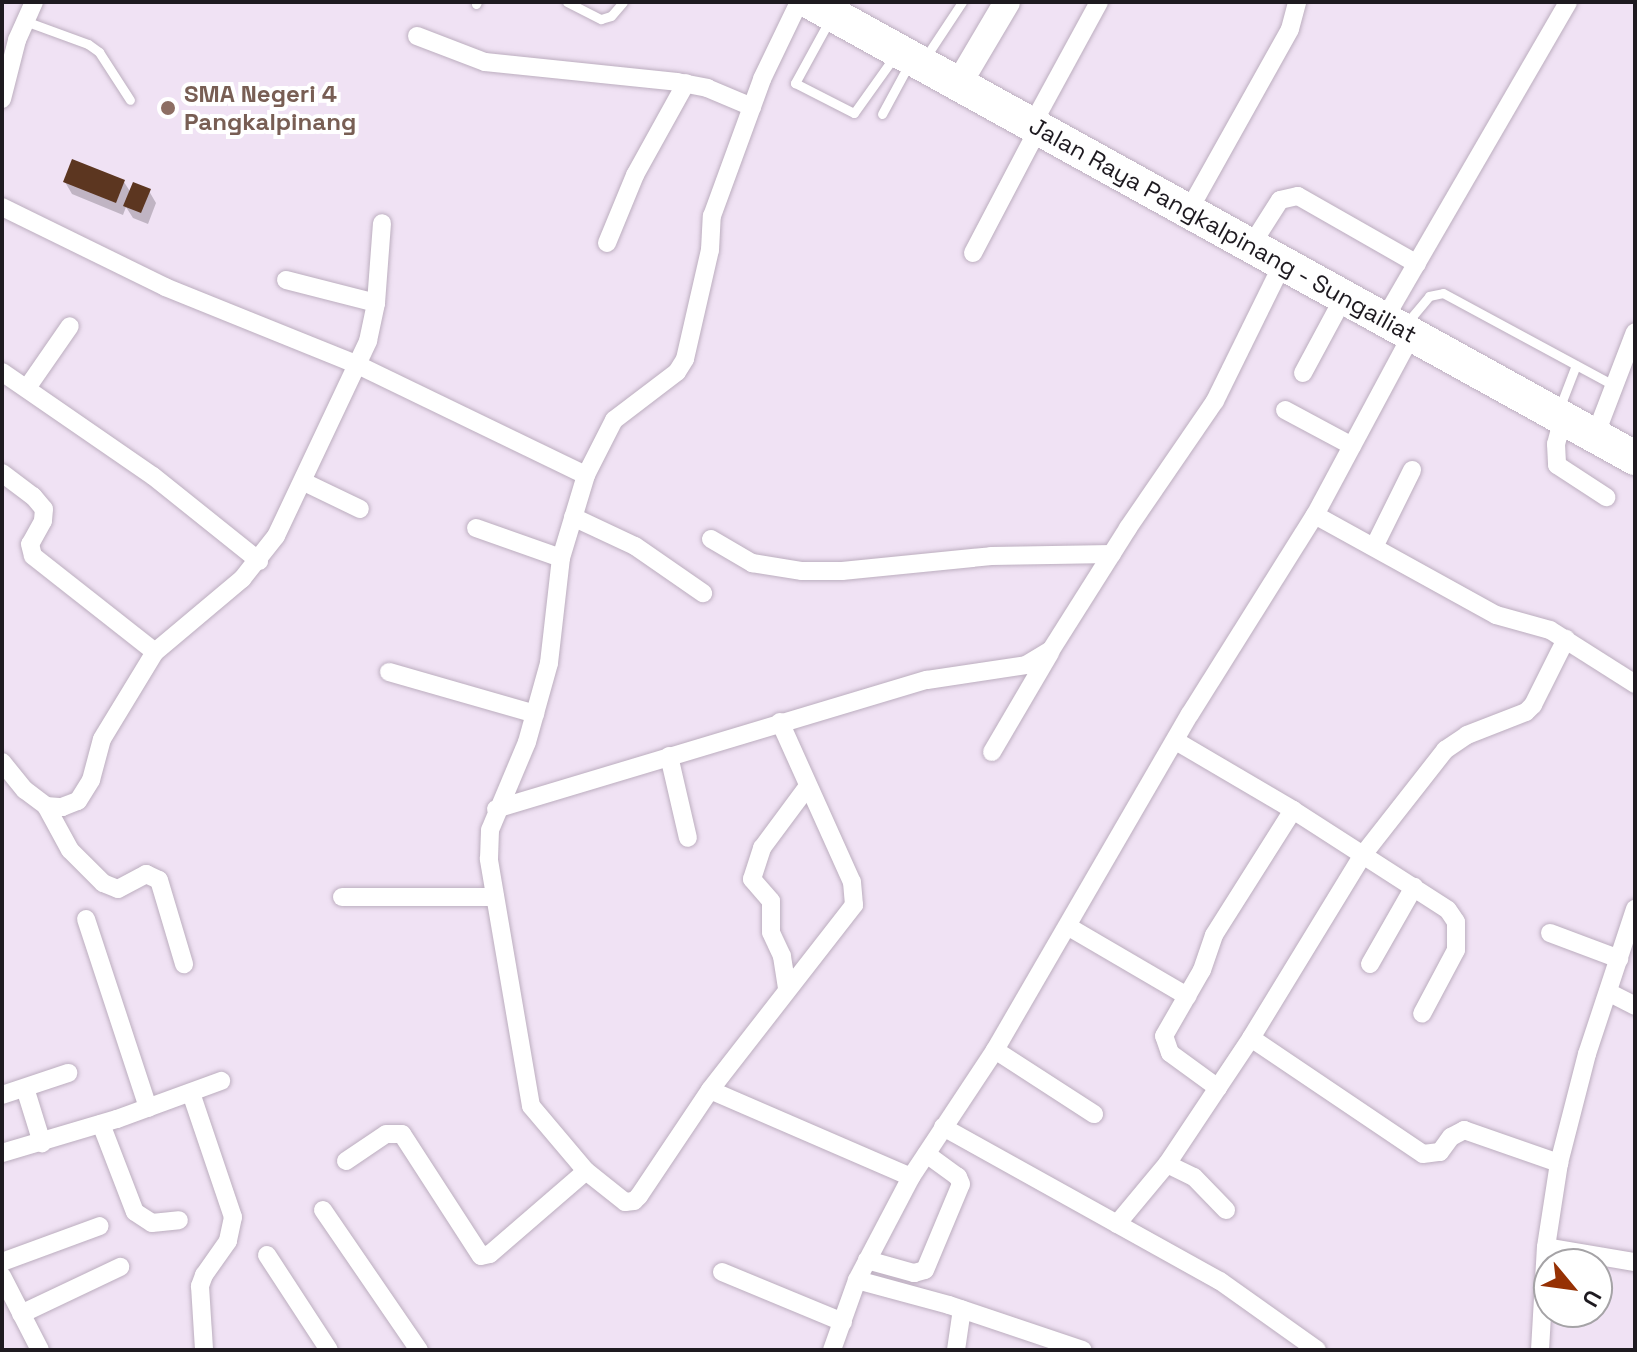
<!DOCTYPE html>
<html>
<head>
<meta charset="utf-8">
<style>
  body { margin:0 }
  #map { position:relative; width:1637px; height:1352px; overflow:hidden; background:#f0e2f4; font-family:"Space Grotesk",sans-serif }
  div>[style] { position:absolute }
  .shadow>* { inset:0; background:#0003 }
  .building>* { inset:0; background:#5c3620 }
  .roads { filter:drop-shadow(0 0 2px #bcaebf) drop-shadow(0 0 2px #bcaebf) }
  .lane>* { height:9px; margin:-4.5px; padding:0 4.5px; transform-origin:4.5px; border-radius:4.5px; background:#fff }
  .street>* { height:18px; margin:-9px; padding:0 9px; transform-origin:9px; border-radius:9px; background:#fff }
  .secondary>* { height:26px; margin:-13px; padding:0 13px; transform-origin:13px; border-radius:13px; background:#fff }
  .highway>* { height:34px; margin:-17px; padding:0 17px; transform-origin:17px; border-radius:17px; background:#fff }
  .dots>* { width:22px; height:22px; translate:-50% -50%; box-sizing:border-box; border:4px solid #fff; border-radius:50% }
  span { translate:-50% -50%; white-space:nowrap; text-align:center; line-height:1.15; -webkit-text-stroke:8px #fff; paint-order:stroke }
  .education-label { font-size:24px; color:#785e54; font-weight:700 }
  .left { translate:0 -50%; text-align:left }
  .street-label { font-size:24px; color:#1e1a20 }
  .frame { position:absolute; inset:0; border:4px solid #1e1a20; pointer-events:none }
  .north { position:absolute; left:1533px; top:1248px; width:80px; height:80px; box-sizing:border-box; background:#fff; border:2px solid #a5a3a6; border-radius:50%; rotate:119deg; font-size:22px; font-weight:700; line-height:32px; text-align:center; color:#1e1a20 }
  .north::after { content:''; display:block; margin:auto; width:28px; height:36px; background:#963104; clip-path:polygon(50% 0,100% 100%,50% 72%,0 100%) }
</style>
</head>
<body>
<div id="map">
  <div class="shadow">
    <i style="clip-path:polygon(65px 182px,124px 182px,131px 193px,149px 191px,156px 203px,148px 224px,133px 218px,126px 207px,123px 215px,72px 194px)"></i>
  </div>
  <div class="building">
    <i style="clip-path:polygon(72px 159px,125px 180px,116px 203px,63px 182px)"></i>
    <i style="clip-path:polygon(133px 182px,151px 189px,141px 213px,123px 206px)"></i>
  </div>
  <div class="roads">
    <div class="lane">
      <i style="left:567px;top:2px;width:38px;rotate:27deg"></i>
      <i style="left:601px;top:19px;width:10px;rotate:-17deg"></i>
      <i style="left:611px;top:16px;width:18px;rotate:-49deg"></i>
      <i style="left:476px;top:4px;width:2px;rotate:-63deg"></i>
      <i style="left:25px;top:21px;width:67px;rotate:20.1deg"></i>
      <i style="left:88px;top:44px;width:14px;rotate:36deg"></i>
      <i style="left:99px;top:52px;width:57px;rotate:57.1deg"></i>
      <i style="left:829px;top:21px;width:71px;rotate:118.7deg"></i>
      <i style="left:795px;top:83px;width:66px;rotate:27deg"></i>
      <i style="left:854px;top:113px;width:69px;rotate:-54.5deg"></i>
      <i style="left:925px;top:58px;width:67px;rotate:-56.5deg"></i>
      <i style="left:882px;top:114px;width:55px;rotate:-61.6deg"></i>
      <i style="left:1405px;top:325px;width:38px;rotate:-50deg"></i>
      <i style="left:1429px;top:296px;width:14px;rotate:-12deg"></i>
      <i style="left:1443px;top:293px;width:193px;rotate:28.4deg"></i>
      <i style="left:1559px;top:409px;width:47px;rotate:-68.9deg"></i>
    </div>
    <div class="street">
      <i style="left:417px;top:36px;width:73px;rotate:20.9deg"></i>
      <i style="left:485px;top:62px;width:193px;rotate:5.9deg"></i>
      <i style="left:677px;top:82px;width:31px;rotate:11deg"></i>
      <i style="left:707px;top:88px;width:49px;rotate:22.9deg"></i>
      <i style="left:2px;top:99px;width:61px;rotate:-75.7deg"></i>
      <i style="left:17px;top:40px;width:42px;rotate:-65.9deg"></i>
      <i style="left:1032px;top:125px;width:140px;rotate:-61.4deg"></i>
      <i style="left:2px;top:207px;width:182px;rotate:26.1deg"></i>
      <i style="left:165px;top:287px;width:208px;rotate:22deg"></i>
      <i style="left:358px;top:365px;width:253px;rotate:25.8deg"></i>
      <i style="left:1189px;top:210px;width:207px;rotate:-60.8deg"></i>
      <i style="left:1290px;top:29px;width:28px;rotate:-75deg"></i>
      <i style="left:607px;top:243px;width:74px;rotate:-67.6deg"></i>
      <i style="left:635px;top:175px;width:105px;rotate:-61deg"></i>
      <i style="left:1252px;top:244px;width:52px;rotate:-57.5deg"></i>
      <i style="left:1280px;top:200px;width:18px;rotate:-13deg"></i>
      <i style="left:1298px;top:196px;width:137px;rotate:29.7deg"></i>
      <i style="left:973px;top:253px;width:140px;rotate:-62.3deg"></i>
      <i style="left:286px;top:280px;width:93px;rotate:14.3deg"></i>
      <i style="left:1385px;top:318px;width:365px;rotate:-59.9deg"></i>
      <i style="left:2px;top:372px;width:183px;rotate:34.6deg"></i>
      <i style="left:153px;top:476px;width:136px;rotate:38.7deg"></i>
      <i style="left:1303px;top:373px;width:89px;rotate:-61.7deg"></i>
      <i style="left:27px;top:388px;width:75px;rotate:-55.3deg"></i>
      <i style="left:1285px;top:410px;width:76px;rotate:28.2deg"></i>
      <i style="left:1563px;top:418px;width:27px;rotate:105deg"></i>
      <i style="left:1556px;top:444px;width:21px;rotate:87deg"></i>
      <i style="left:1557px;top:465px;width:59px;rotate:33.1deg"></i>
      <i style="left:1595px;top:436px;width:111px;rotate:-69deg"></i>
      <i style="left:2px;top:473px;width:39px;rotate:37deg"></i>
      <i style="left:33px;top:496px;width:17px;rotate:50deg"></i>
      <i style="left:44px;top:509px;width:12px;rotate:95deg"></i>
      <i style="left:43px;top:521px;width:26px;rotate:119deg"></i>
      <i style="left:30px;top:544px;width:12px;rotate:76deg"></i>
      <i style="left:33px;top:556px;width:155px;rotate:38.2deg"></i>
      <i style="left:304px;top:482px;width:62px;rotate:25.7deg"></i>
      <i style="left:1315px;top:515px;width:207px;rotate:28.9deg"></i>
      <i style="left:1496px;top:615px;width:56px;rotate:15.5deg"></i>
      <i style="left:1550px;top:630px;width:101px;rotate:32.4deg"></i>
      <i style="left:573px;top:517px;width:68px;rotate:25.1deg"></i>
      <i style="left:635px;top:546px;width:83px;rotate:34.7deg"></i>
      <i style="left:476px;top:528px;width:90px;rotate:19.4deg"></i>
      <i style="left:711px;top:539px;width:48px;rotate:30.3deg"></i>
      <i style="left:752px;top:563px;width:51px;rotate:9.1deg"></i>
      <i style="left:802px;top:571px;width:40px"></i>
      <i style="left:842px;top:571px;width:150px;rotate:-5.7deg"></i>
      <i style="left:991px;top:556px;width:121px;rotate:-0.9deg"></i>
      <i style="left:1374px;top:547px;width:86px;rotate:-63.7deg"></i>
      <i style="left:389px;top:672px;width:152px;rotate:16deg"></i>
      <i style="left:780px;top:722px;width:175px;rotate:65.8deg"></i>
      <i style="left:852px;top:882px;width:23px;rotate:85deg"></i>
      <i style="left:854px;top:905px;width:234px;rotate:127.9deg"></i>
      <i style="left:710px;top:1090px;width:128px;rotate:123.8deg"></i>
      <i style="left:639px;top:1196px;width:7px;rotate:135deg"></i>
      <i style="left:634px;top:1201px;width:9px;rotate:174deg"></i>
      <i style="left:625px;top:1202px;width:50px;rotate:-141.5deg"></i>
      <i style="left:586px;top:1171px;width:85px;rotate:-130.2deg"></i>
      <i style="left:531px;top:1106px;width:251px;rotate:-99.7deg"></i>
      <i style="left:489px;top:859px;width:29px;rotate:-88deg"></i>
      <i style="left:490px;top:830px;width:95px;rotate:-67.2deg"></i>
      <i style="left:527px;top:742px;width:82px;rotate:-74.4deg"></i>
      <i style="left:549px;top:663px;width:106px;rotate:-83.5deg"></i>
      <i style="left:561px;top:558px;width:87px;rotate:-73.2deg"></i>
      <i style="left:586px;top:475px;width:62px;rotate:-63deg"></i>
      <i style="left:614px;top:420px;width:79px;rotate:-37.3deg"></i>
      <i style="left:677px;top:372px;width:15px;rotate:-58deg"></i>
      <i style="left:685px;top:359px;width:112px;rotate:-77.1deg"></i>
      <i style="left:710px;top:250px;width:34px;rotate:-87deg"></i>
      <i style="left:712px;top:216px;width:146px;rotate:-69.9deg"></i>
      <i style="left:762px;top:79px;width:85px;rotate:-64.3deg"></i>
      <i style="left:1176px;top:741px;width:136px;rotate:30.5deg"></i>
      <i style="left:1293px;top:810px;width:184px;rotate:32.8deg"></i>
      <i style="left:1448px;top:910px;width:14px;rotate:56deg"></i>
      <i style="left:1456px;top:922px;width:28px;rotate:90deg"></i>
      <i style="left:1456px;top:950px;width:72px;rotate:118deg"></i>
      <i style="left:992px;top:752px;width:115px;rotate:-59.6deg"></i>
      <i style="left:669px;top:756px;width:84px;rotate:77deg"></i>
      <i style="left:2px;top:762px;width:36px;rotate:51deg"></i>
      <i style="left:25px;top:790px;width:26px;rotate:37deg"></i>
      <i style="left:46px;top:806px;width:50px;rotate:61.4deg"></i>
      <i style="left:70px;top:850px;width:47px;rotate:45deg"></i>
      <i style="left:103px;top:883px;width:16px;rotate:22deg"></i>
      <i style="left:118px;top:889px;width:32px;rotate:-28deg"></i>
      <i style="left:146px;top:874px;width:14px;rotate:25deg"></i>
      <i style="left:159px;top:880px;width:88px;rotate:73.4deg"></i>
      <i style="left:46px;top:806px;width:16px;rotate:4deg"></i>
      <i style="left:62px;top:807px;width:17px;rotate:-21deg"></i>
      <i style="left:78px;top:801px;width:25px;rotate:-58deg"></i>
      <i style="left:91px;top:780px;width:42px;rotate:-75deg"></i>
      <i style="left:102px;top:739px;width:102px;rotate:-58.7deg"></i>
      <i style="left:155px;top:652px;width:114px;rotate:-40deg"></i>
      <i style="left:242px;top:579px;width:55px;rotate:-51.7deg"></i>
      <i style="left:276px;top:536px;width:216px;rotate:-64.7deg"></i>
      <i style="left:368px;top:341px;width:39px;rotate:-78deg"></i>
      <i style="left:376px;top:303px;width:80px;rotate:-85.7deg"></i>
      <i style="left:496px;top:809px;width:450px;rotate:-16.7deg"></i>
      <i style="left:927px;top:680px;width:100px;rotate:-8.6deg"></i>
      <i style="left:1026px;top:665px;width:29px;rotate:-31deg"></i>
      <i style="left:1051px;top:650px;width:144px;rotate:-57.7deg"></i>
      <i style="left:1128px;top:528px;width:154px;rotate:-55.6deg"></i>
      <i style="left:1215px;top:401px;width:156px;rotate:-63.8deg"></i>
      <i style="left:342px;top:897px;width:153px"></i>
      <i style="left:86px;top:919px;width:199px;rotate:71.8deg"></i>
      <i style="left:1069px;top:927px;width:137px;rotate:30.3deg"></i>
      <i style="left:1550px;top:933px;width:74px;rotate:20.6deg"></i>
      <i style="left:1370px;top:964px;width:89px;rotate:-60.3deg"></i>
      <i style="left:787px;top:988px;width:32px;rotate:-99deg"></i>
      <i style="left:782px;top:956px;width:26px;rotate:-115deg"></i>
      <i style="left:771px;top:932px;width:31px;rotate:-90deg"></i>
      <i style="left:771px;top:901px;width:29px;rotate:-131deg"></i>
      <i style="left:752px;top:879px;width:33px;rotate:-72deg"></i>
      <i style="left:762px;top:848px;width:77px;rotate:-53.4deg"></i>
      <i style="left:1608px;top:992px;width:30px;rotate:27deg"></i>
      <i style="left:1251px;top:1038px;width:207px;rotate:34deg"></i>
      <i style="left:1423px;top:1154px;width:17px;rotate:-7deg"></i>
      <i style="left:1440px;top:1152px;width:19px;rotate:-54deg"></i>
      <i style="left:1451px;top:1137px;width:15px;rotate:-28deg"></i>
      <i style="left:1464px;top:1130px;width:101px;rotate:19.2deg"></i>
      <i style="left:995px;top:1050px;width:118px;rotate:32.9deg"></i>
      <i style="left:25px;top:1088px;width:58px;rotate:72.8deg"></i>
      <i style="left:1218px;top:1088px;width:59px;rotate:-143.9deg"></i>
      <i style="left:1170px;top:1053px;width:18px;rotate:-109deg"></i>
      <i style="left:1164px;top:1036px;width:76px;rotate:-60.1deg"></i>
      <i style="left:1202px;top:970px;width:37px;rotate:-71deg"></i>
      <i style="left:1214px;top:935px;width:148px;rotate:-57.7deg"></i>
      <i style="left:710px;top:1090px;width:219px;rotate:23.4deg"></i>
      <i style="left:191px;top:1093px;width:131px;rotate:71.3deg"></i>
      <i style="left:233px;top:1217px;width:25px;rotate:102deg"></i>
      <i style="left:228px;top:1241px;width:42px;rotate:125.2deg"></i>
      <i style="left:204px;top:1275px;width:12px;rotate:110deg"></i>
      <i style="left:200px;top:1286px;width:64px;rotate:86.4deg"></i>
      <i style="left:2px;top:1095px;width:70px;rotate:-18.4deg"></i>
      <i style="left:101px;top:1124px;width:94px;rotate:68.9deg"></i>
      <i style="left:135px;top:1212px;width:20px;rotate:33deg"></i>
      <i style="left:152px;top:1223px;width:27px;rotate:-6deg"></i>
      <i style="left:943px;top:1127px;width:317px;rotate:29.1deg"></i>
      <i style="left:1220px;top:1281px;width:119px;rotate:35.4deg"></i>
      <i style="left:2px;top:1153px;width:120px;rotate:-16.5deg"></i>
      <i style="left:117px;top:1119px;width:111px;rotate:-20.1deg"></i>
      <i style="left:346px;top:1161px;width:48px;rotate:-34deg"></i>
      <i style="left:386px;top:1134px;width:16px"></i>
      <i style="left:402px;top:1134px;width:145px;rotate:57.1deg"></i>
      <i style="left:481px;top:1256px;width:9px;rotate:-13deg"></i>
      <i style="left:490px;top:1254px;width:127px;rotate:-40.8deg"></i>
      <i style="left:1167px;top:1164px;width:30px;rotate:26deg"></i>
      <i style="left:1194px;top:1177px;width:46px;rotate:45.9deg"></i>
      <i style="left:323px;top:1210px;width:170px;rotate:55.6deg"></i>
      <i style="left:1117px;top:1224px;width:78px;rotate:-50.2deg"></i>
      <i style="left:1167px;top:1164px;width:151px;rotate:-56.3deg"></i>
      <i style="left:1251px;top:1038px;width:213px;rotate:-58.6deg"></i>
      <i style="left:1362px;top:856px;width:135px;rotate:-51.9deg"></i>
      <i style="left:1445px;top:750px;width:27px;rotate:-34deg"></i>
      <i style="left:1467px;top:735px;width:63px;rotate:-21.3deg"></i>
      <i style="left:1526px;top:712px;width:10px;rotate:-45deg"></i>
      <i style="left:1533px;top:705px;width:74px;rotate:-63.4deg"></i>
      <i style="left:1546px;top:1247px;width:90px;rotate:9.6deg"></i>
      <i style="left:267px;top:1255px;width:113px;rotate:56.9deg"></i>
      <i style="left:867px;top:1260px;width:49px;rotate:15.5deg"></i>
      <i style="left:914px;top:1273px;width:11px;rotate:-15deg"></i>
      <i style="left:925px;top:1270px;width:93px;rotate:-67.3deg"></i>
      <i style="left:961px;top:1184px;width:8px;rotate:-113deg"></i>
      <i style="left:958px;top:1177px;width:39px;rotate:-144deg"></i>
      <i style="left:2px;top:1262px;width:104px;rotate:-20.2deg"></i>
      <i style="left:722px;top:1272px;width:131px;rotate:22.5deg"></i>
      <i style="left:2px;top:1276px;width:83px;rotate:62.8deg"></i>
      <i style="left:857px;top:1280px;width:95px;rotate:15.2deg"></i>
      <i style="left:949px;top:1305px;width:141px;rotate:18.6deg"></i>
      <i style="left:21px;top:1314px;width:110px;rotate:-25.4deg"></i>
      <i style="left:832px;top:1350px;width:74px;rotate:-70.3deg"></i>
      <i style="left:857px;top:1280px;width:116px;rotate:-62.3deg"></i>
      <i style="left:911px;top:1177px;width:152px;rotate:-56.5deg"></i>
      <i style="left:995px;top:1050px;width:388px;rotate:-59.9deg"></i>
      <i style="left:1190px;top:714px;width:235px;rotate:-57.9deg"></i>
      <i style="left:1315px;top:515px;width:205px;rotate:-61.8deg"></i>
      <i style="left:956px;top:1350px;width:41px;rotate:-81.7deg"></i>
      <i style="left:1540px;top:1350px;width:103px;rotate:-86.7deg"></i>
      <i style="left:1546px;top:1247px;width:85px;rotate:-81.2deg"></i>
      <i style="left:1559px;top:1163px;width:113px;rotate:-75.6deg"></i>
      <i style="left:1587px;top:1054px;width:153px;rotate:-71.7deg"></i>
    </div>
    <div class="secondary">
      <i style="left:958px;top:85px;width:96px;rotate:-59.4deg"></i>
    </div>
    <div class="highway">
      <i style="left:810px;top:2px;width:943px;rotate:28.93deg"></i>
    </div>
  </div>
  <div class="dots">
    <i style="left:168px;top:108px;background:#8d6e63"></i>
  </div>
  <div class="education-label">
    <span class="left" style="left:184px;top:108px">SMA Negeri 4<br>Pangkalpinang</span>
  </div>
  <div class="street-label">
    <span style="left:1223px;top:230px;rotate:29deg">Jalan Raya Pangkalpinang - Sungailiat</span>
  </div>
  <div class="frame"></div>
  <div class="north">U</div>
</div>
</body>
</html>
